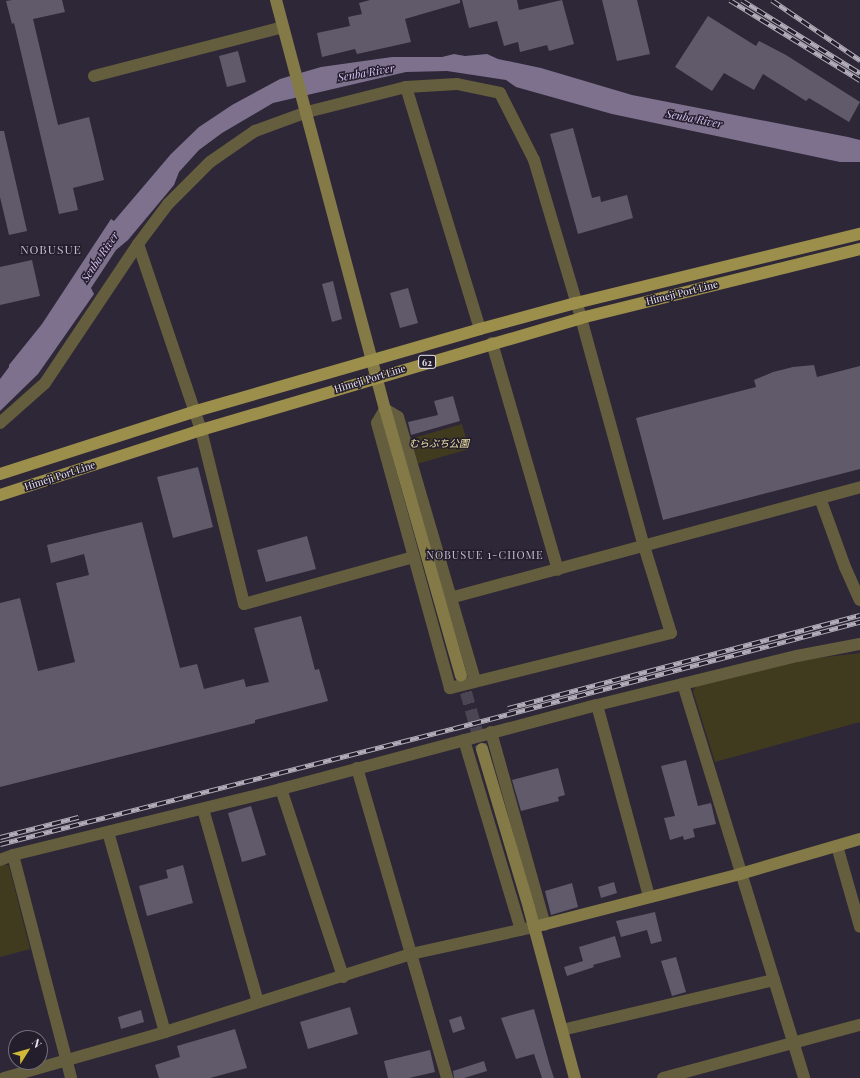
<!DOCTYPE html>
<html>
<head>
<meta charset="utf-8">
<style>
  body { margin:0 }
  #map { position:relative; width:860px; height:1078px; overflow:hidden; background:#2e2737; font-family:"Playfair Display","Noto Sans JP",serif }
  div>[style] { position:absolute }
  .green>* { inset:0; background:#403b1f }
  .water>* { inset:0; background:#7d718e }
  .building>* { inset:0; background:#615a6b }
  .secondary-tunnel>* { height:12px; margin-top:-6px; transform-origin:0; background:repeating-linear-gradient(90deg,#4a4453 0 12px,transparent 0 18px) }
  .street>* { height:12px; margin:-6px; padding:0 6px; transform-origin:6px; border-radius:6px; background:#645e3e }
  .secondary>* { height:12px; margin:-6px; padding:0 6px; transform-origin:6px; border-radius:6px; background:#847a47 }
  .primary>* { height:12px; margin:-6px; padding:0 6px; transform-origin:6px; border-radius:6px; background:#9c8f4c }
  .rail>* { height:4.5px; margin-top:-2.25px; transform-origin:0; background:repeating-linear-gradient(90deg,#241e2c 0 9px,#b2adb9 0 18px); box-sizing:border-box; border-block:1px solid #b2adb9 }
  span { translate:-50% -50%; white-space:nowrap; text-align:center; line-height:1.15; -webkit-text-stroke:3px #241e2c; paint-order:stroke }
  .shield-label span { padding:1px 3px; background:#241e2c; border:1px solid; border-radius:3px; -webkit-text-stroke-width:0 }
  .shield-label { font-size:9px; color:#ece8f2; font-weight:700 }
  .street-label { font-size:10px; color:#ece8f2 }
  .park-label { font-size:10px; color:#ede2a8; font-style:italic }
  .water-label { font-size:11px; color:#d8c2f7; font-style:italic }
  .neighbourhood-label { font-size:11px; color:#c5bdd1; letter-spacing:1px }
  .quarter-label { font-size:12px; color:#c5bdd1; letter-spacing:1px }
  .north { position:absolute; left:8px; top:1030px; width:40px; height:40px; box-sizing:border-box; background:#241e2c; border:1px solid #746f7b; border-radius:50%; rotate:53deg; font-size:11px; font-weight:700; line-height:16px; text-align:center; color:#ece8f2 }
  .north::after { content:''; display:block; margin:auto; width:14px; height:18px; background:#cfb837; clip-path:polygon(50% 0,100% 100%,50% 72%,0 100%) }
</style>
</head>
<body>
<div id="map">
  <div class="green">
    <i style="clip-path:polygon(462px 424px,469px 449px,417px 464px,410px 439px)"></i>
    <i style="clip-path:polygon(860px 653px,860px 722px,715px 762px,693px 691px,697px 685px,802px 660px)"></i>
    <i style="clip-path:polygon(4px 864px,9px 866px,30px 949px,0 957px,0 865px)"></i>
  </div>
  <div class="water">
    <i style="clip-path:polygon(454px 54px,465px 56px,487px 54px,498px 59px,541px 68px,632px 95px,848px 137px,860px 140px,860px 162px,840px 162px,612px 114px,516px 87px,506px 80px,447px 71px,406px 72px,273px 103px,222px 133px,199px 150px,179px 172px,174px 185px,128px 240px,116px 250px,91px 288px,94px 294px,38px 374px,0 411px,0 379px,9px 367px,9px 365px,42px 324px,111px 219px,114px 221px,171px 154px,199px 127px,232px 105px,280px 79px,321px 67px,392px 57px,442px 57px)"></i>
  </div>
  <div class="building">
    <i style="clip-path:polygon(12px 0,62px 0,65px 12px,33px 19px,58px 125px,89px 117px,104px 180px,73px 188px,78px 210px,59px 214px,14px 23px,12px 24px,6px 1px)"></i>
    <i style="clip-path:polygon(370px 0,460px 0,460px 3px,405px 19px,411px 42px,357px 54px,355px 49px,322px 57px,317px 33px,350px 26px,348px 17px,362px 14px,359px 3px)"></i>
    <i style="clip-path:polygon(462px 0,517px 0,519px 10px,562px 0,574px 44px,549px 51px,547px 45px,520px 52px,518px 42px,504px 46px,497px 21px,469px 28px)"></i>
    <i style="clip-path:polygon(602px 0,637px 0,650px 54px,617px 61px)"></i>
    <i style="clip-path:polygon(708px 16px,756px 46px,759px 41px,786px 55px,860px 102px,849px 122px,809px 98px,806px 101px,763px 74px,754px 90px,724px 73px,712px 91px,675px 67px)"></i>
    <i style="clip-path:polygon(238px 51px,246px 82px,227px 87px,219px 56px)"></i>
    <i style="clip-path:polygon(573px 128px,592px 198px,600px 196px,601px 202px,627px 195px,633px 218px,578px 234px,550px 134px)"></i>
    <i style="clip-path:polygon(0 131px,4px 131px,27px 231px,9px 235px,0 197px)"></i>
    <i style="clip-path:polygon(32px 260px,40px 296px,0 305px,0 267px)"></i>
    <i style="clip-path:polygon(333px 281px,342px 319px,332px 322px,322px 284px)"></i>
    <i style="clip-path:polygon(408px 288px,418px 323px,400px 328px,390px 293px)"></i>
    <i style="clip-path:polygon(814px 365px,817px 377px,860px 366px,860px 469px,663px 520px,636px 418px,756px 387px,754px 380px,773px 372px,793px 367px)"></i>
    <i style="clip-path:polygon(453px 396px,460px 421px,411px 435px,408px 422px,438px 415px,434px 401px)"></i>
    <i style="clip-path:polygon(198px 467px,213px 527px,173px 538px,157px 477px)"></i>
    <i style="clip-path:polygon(142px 522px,180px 668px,197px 664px,204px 689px,244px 679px,246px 687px,269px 682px,254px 628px,301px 616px,315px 670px,319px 669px,328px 701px,255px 720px,255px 723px,0 787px,0 603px,20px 598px,38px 671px,75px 662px,56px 583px,89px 575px,84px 554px,51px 563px,47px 545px)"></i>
    <i style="clip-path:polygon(307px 536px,316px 569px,266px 582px,257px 550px)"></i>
    <i style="clip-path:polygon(686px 760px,698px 806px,711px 803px,716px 824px,693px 829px,695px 837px,684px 840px,683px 836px,670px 840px,664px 818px,675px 816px,661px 766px)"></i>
    <i style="clip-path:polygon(558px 768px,565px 795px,558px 797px,559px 801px,521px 811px,512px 780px)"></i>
    <i style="clip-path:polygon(251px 806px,266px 855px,242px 862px,228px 813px)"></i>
    <i style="clip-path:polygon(183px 865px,193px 903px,147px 916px,139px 886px,168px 878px,166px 870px)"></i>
    <i style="clip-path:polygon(614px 882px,617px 893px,601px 898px,598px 887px)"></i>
    <i style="clip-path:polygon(572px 883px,578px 907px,551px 915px,545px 891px)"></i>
    <i style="clip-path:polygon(655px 912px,662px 941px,651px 944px,647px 930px,621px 937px,616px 921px)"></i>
    <i style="clip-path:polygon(615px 936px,621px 957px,593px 965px,594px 967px,567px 976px,564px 967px,583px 961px,579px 947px)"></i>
    <i style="clip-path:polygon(676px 957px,686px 992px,672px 996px,661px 961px)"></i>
    <i style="clip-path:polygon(350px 1007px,358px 1034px,308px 1049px,300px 1022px)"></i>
    <i style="clip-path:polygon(534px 1009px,550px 1066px,554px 1078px,542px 1078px,534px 1054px,516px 1059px,501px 1018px)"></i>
    <i style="clip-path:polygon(141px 1010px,144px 1022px,121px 1029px,118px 1017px)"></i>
    <i style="clip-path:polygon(461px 1016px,465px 1029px,453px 1033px,449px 1020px)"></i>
    <i style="clip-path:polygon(235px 1029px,247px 1068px,210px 1078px,159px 1078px,155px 1065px,180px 1057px,177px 1046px)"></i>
    <i style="clip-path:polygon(430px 1050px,435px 1072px,409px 1078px,388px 1078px,384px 1061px)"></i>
    <i style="clip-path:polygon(484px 1061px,487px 1071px,464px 1078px,454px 1078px,453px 1071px)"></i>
  </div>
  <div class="secondary-tunnel">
    <i style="left:461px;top:675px;width:77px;rotate:74.2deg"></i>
  </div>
  <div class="street">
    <i style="left:94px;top:76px;width:195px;rotate:-14.5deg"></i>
    <i style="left:406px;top:87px;width:253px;rotate:73deg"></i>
    <i style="left:138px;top:244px;width:196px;rotate:71.3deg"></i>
    <i style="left:201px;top:430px;width:179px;rotate:76.1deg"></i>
    <i style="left:244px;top:604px;width:176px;rotate:-15.5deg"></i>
    <i style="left:492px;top:343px;width:236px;rotate:73.8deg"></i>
    <i style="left:0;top:423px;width:60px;rotate:-41.6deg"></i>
    <i style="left:45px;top:383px;width:167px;rotate:-56.2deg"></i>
    <i style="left:138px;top:244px;width:50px;rotate:-53.1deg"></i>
    <i style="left:168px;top:204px;width:59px;rotate:-45deg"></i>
    <i style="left:210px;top:162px;width:55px;rotate:-34.6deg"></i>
    <i style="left:255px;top:131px;width:55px;rotate:-20.1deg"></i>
    <i style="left:307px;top:112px;width:102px;rotate:-14.2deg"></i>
    <i style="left:406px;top:87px;width:51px;rotate:-3.4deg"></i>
    <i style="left:457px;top:84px;width:44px;rotate:11.8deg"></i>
    <i style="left:500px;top:93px;width:75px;rotate:63.1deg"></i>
    <i style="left:534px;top:160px;width:165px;rotate:73.4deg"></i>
    <i style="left:581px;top:318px;width:237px;rotate:74.6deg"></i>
    <i style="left:644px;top:546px;width:91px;rotate:72.8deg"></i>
    <i style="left:671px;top:633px;width:228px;rotate:166deg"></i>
    <i style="left:450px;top:688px;width:275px;rotate:-105.4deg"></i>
    <i style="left:377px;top:423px;width:16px;rotate:-60deg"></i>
    <i style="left:385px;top:409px;width:15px;rotate:32deg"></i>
    <i style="left:398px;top:417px;width:275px;rotate:73.7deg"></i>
    <i style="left:820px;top:498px;width:73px;rotate:70.1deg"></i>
    <i style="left:845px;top:567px;width:36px;rotate:66deg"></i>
    <i style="left:450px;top:598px;width:425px;rotate:-15.1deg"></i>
    <i style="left:683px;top:684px;width:412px;rotate:72.9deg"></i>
    <i style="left:597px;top:705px;width:199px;rotate:74.8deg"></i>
    <i style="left:491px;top:732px;width:200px;rotate:74.4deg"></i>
    <i style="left:464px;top:740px;width:198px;rotate:73.3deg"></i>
    <i style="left:357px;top:768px;width:323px;rotate:73.8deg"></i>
    <i style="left:281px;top:789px;width:198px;rotate:71.7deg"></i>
    <i style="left:203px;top:809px;width:201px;rotate:74.1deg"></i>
    <i style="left:108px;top:832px;width:208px;rotate:74.1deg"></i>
    <i style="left:837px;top:846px;width:84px;rotate:74.1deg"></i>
    <i style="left:13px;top:855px;width:230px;rotate:75.4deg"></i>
    <i style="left:0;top:860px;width:14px;rotate:-21deg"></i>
    <i style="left:13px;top:855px;width:276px;rotate:-13.8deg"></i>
    <i style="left:281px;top:789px;width:327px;rotate:-14.9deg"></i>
    <i style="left:597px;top:705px;width:206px;rotate:-13.8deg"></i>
    <i style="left:797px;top:656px;width:64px;rotate:-10.8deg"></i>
    <i style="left:562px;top:1030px;width:218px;rotate:-13.3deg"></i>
    <i style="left:4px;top:1078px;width:167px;rotate:-15.9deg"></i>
    <i style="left:165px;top:1032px;width:258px;rotate:-17.6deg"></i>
    <i style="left:411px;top:954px;width:126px;rotate:-12.4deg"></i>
    <i style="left:663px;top:1078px;width:204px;rotate:-15.1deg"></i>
  </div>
  <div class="secondary">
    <i style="left:276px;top:0;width:423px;rotate:75.1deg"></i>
    <i style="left:385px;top:409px;width:277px;rotate:74.1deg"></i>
    <i style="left:482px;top:749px;width:166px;rotate:73.5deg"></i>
    <i style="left:529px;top:908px;width:176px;rotate:74.9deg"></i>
    <i style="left:534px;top:927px;width:213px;rotate:-14.4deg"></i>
    <i style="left:740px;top:874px;width:125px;rotate:-16.3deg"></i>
  </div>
  <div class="primary">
    <i style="left:0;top:474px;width:206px;rotate:-17.8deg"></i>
    <i style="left:196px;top:411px;width:296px;rotate:-16.1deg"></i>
    <i style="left:480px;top:329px;width:99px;rotate:-15.2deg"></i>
    <i style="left:576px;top:303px;width:292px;rotate:-13.7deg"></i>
    <i style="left:0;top:495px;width:211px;rotate:-17.9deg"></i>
    <i style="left:201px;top:430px;width:396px;rotate:-16.4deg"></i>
    <i style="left:581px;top:318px;width:287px;rotate:-13.9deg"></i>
  </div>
  <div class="rail">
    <i style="left:730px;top:0;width:153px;rotate:31.6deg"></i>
    <i style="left:742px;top:0;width:139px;rotate:31.7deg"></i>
    <i style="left:772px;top:0;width:107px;rotate:34.3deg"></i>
    <i style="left:508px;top:708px;width:364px;rotate:-14.8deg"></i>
    <i style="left:0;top:837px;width:81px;rotate:-14.4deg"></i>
    <i style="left:0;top:844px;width:470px;rotate:-14.3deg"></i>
    <i style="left:455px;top:728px;width:419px;rotate:-14.7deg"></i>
  </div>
  <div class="shield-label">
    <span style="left:427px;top:362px">62</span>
  </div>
  <div class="street-label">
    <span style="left:682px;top:293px;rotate:-14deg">Himeji Port Line</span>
    <span style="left:370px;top:379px;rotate:-17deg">Himeji Port Line</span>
    <span style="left:60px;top:476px;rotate:-18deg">Himeji Port Line</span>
  </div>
  <div class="park-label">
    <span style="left:439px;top:444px">むらぶち公園</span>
  </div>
  <div class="water-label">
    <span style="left:366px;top:73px;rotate:-10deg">Senba River</span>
    <span style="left:694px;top:119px;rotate:11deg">Senba River</span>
    <span style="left:100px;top:257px;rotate:-56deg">Senba River</span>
  </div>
  <div class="neighbourhood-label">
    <span style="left:485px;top:555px">NOBUSUE 1-CHOME</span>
  </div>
  <div class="quarter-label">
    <span style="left:51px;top:250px">NOBUSUE</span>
  </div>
  <div class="north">N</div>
</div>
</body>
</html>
